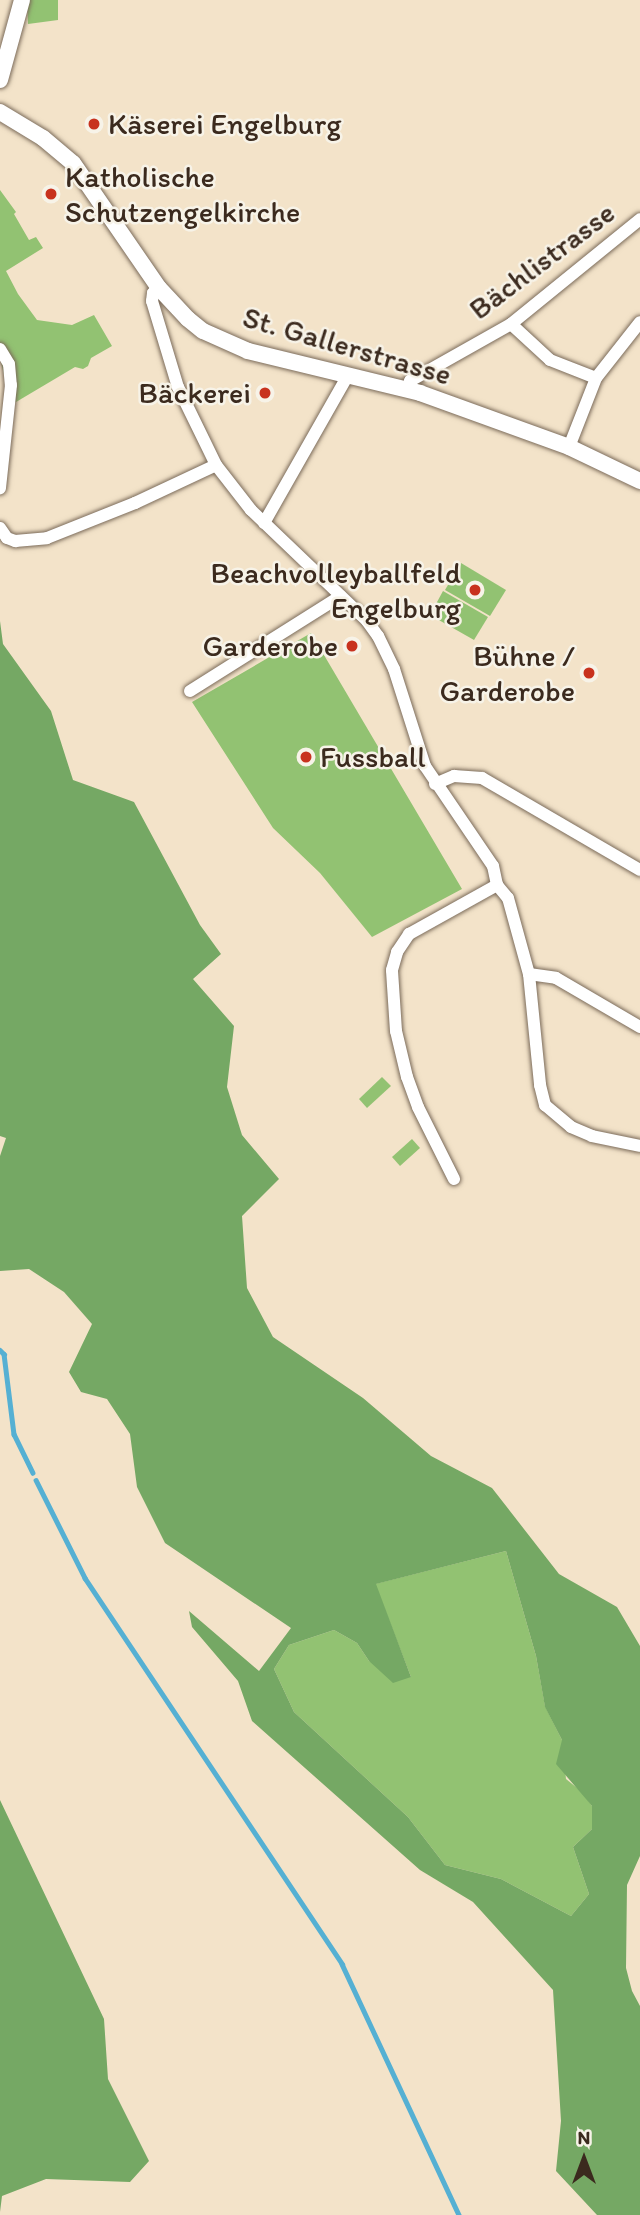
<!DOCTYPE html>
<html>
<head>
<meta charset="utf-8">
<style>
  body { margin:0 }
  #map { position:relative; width:640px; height:2215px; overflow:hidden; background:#f3e3c9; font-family:Itim,sans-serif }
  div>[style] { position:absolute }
  .green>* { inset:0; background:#92c272 }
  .forest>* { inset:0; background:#75a864 }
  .stream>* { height:4.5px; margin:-2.25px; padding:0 2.25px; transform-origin:2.25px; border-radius:2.25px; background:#55b0d3 }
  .roads { filter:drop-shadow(0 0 2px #7b6b5a) drop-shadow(0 0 2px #7b6b5a) }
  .minor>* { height:12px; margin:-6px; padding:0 6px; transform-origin:6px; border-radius:6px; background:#fff }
  .tertiary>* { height:16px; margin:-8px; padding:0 8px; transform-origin:8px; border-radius:8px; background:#fff }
  .dots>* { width:19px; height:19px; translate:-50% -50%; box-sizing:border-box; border:4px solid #f7f3e8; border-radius:50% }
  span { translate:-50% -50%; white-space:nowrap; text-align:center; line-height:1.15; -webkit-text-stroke:5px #f7f3e8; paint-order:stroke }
  .poi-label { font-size:30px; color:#3b2a1e }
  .left { translate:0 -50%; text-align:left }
  .right { translate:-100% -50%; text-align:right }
  .street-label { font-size:30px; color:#3b2a1e }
  .north { position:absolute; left:549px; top:2124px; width:70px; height:70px; -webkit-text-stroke:5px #f7f3e8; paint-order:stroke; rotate:0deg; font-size:19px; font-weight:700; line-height:28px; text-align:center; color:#3b2a1e }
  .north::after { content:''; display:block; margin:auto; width:24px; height:32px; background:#3b2a1e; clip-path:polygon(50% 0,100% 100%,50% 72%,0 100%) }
</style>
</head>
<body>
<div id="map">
  <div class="green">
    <i style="clip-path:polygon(27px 0,58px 0,58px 20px,28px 24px)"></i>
    <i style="clip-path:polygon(0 190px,16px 212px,14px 214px,29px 240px,36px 237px,43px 248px,6px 271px,18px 294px,37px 320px,72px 325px,94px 315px,112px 346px,91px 358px,88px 366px,83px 369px,75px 367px,11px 405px,0 358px)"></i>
    <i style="clip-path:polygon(461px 563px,506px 590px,490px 616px,445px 590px)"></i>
    <i style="clip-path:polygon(443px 591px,488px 617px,474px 640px,430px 615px)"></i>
    <i style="clip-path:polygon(311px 633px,462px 889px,372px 937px,320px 873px,273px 828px,192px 702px)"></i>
    <i style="clip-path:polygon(382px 1077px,391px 1086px,367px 1108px,359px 1099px)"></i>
    <i style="clip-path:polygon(412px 1139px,420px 1148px,400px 1166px,392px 1157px)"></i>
    <i style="clip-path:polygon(506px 1551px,536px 1656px,545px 1706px,562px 1740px,566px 1779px,582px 1792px,592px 1806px,592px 1829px,573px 1847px,589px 1894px,571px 1916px,501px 1879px,445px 1865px,408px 1817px,294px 1712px,274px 1669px,289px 1645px,334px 1630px,357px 1643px,369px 1661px,411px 1677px,375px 1584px)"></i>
  </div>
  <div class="forest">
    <i style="clip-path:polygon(evenodd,0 621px,3px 644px,51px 711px,73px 780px,134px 802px,200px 925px,221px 954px,193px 979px,234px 1026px,227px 1087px,242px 1135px,279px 1179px,242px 1216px,247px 1288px,273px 1337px,363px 1398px,431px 1456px,492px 1488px,559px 1574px,617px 1607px,640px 1646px,640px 1856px,627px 1885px,626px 1968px,632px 1991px,640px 2006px,640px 2215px,597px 2215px,556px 2171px,561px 2121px,553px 1990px,473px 1902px,420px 1870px,252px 1721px,238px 1681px,192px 1627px,189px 1611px,259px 1671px,291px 1628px,165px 1543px,137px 1487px,130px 1434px,107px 1399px,81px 1392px,69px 1372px,92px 1324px,64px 1292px,29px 1269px,0 1271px,0 1156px,6px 1138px,0 1136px,0 621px,506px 1551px,536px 1656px,545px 1707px,562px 1740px,556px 1764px,592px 1806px,592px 1829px,573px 1847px,589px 1894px,571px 1916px,501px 1879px,445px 1865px,408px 1817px,294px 1712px,274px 1669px,289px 1645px,334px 1630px,357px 1643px,369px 1661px,393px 1683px,411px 1677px,376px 1584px,506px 1551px)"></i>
    <i style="clip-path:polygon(0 1800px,104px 2019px,108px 2079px,149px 2161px,130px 2182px,46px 2179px,2px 2196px,0 2212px)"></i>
  </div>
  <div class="stream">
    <i style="left:0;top:1350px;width:6px;rotate:45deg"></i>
    <i style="left:4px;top:1354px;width:81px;rotate:82.9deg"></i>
    <i style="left:14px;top:1434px;width:43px;rotate:64deg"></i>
    <i style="left:36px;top:1480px;width:110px;rotate:63.4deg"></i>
    <i style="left:85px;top:1578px;width:464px;rotate:56.3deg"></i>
    <i style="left:342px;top:1964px;width:277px;rotate:65deg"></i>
  </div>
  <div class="roads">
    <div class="minor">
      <i style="left:159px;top:288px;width:8px;rotate:140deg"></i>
      <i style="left:153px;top:293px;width:8px;rotate:97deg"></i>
      <i style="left:152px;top:301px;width:90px;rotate:73.2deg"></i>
      <i style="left:178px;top:387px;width:87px;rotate:64deg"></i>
      <i style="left:216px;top:465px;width:57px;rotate:52.1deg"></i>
      <i style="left:251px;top:510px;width:161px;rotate:43.7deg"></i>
      <i style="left:367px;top:621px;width:19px;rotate:54deg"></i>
      <i style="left:378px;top:636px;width:37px;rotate:64deg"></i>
      <i style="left:394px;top:669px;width:102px;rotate:72.3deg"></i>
      <i style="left:425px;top:766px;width:121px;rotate:55.8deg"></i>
      <i style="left:493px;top:866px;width:19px;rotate:78deg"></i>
      <i style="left:497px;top:885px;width:17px;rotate:50deg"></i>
      <i style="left:508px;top:898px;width:79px;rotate:74.6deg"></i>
      <i style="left:529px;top:974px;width:112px;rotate:84.3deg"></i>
      <i style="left:540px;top:1085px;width:21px;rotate:76deg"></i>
      <i style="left:545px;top:1105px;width:34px;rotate:40deg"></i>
      <i style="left:571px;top:1127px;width:23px;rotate:23deg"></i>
      <i style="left:592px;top:1136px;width:49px;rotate:11.8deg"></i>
      <i style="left:511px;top:324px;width:53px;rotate:42.7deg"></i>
      <i style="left:550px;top:360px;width:49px;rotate:21.4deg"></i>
      <i style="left:0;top:349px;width:17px;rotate:59deg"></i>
      <i style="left:9px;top:364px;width:21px;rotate:85deg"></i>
      <i style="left:11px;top:385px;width:104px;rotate:96.1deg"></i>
      <i style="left:407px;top:389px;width:9px;rotate:-69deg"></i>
      <i style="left:410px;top:381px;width:116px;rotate:-29.4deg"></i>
      <i style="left:511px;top:324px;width:166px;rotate:-39.1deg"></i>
      <i style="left:569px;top:447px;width:74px;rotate:-68.6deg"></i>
      <i style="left:596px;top:378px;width:71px;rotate:-51.8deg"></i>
      <i style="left:264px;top:523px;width:170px;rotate:-60.4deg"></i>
      <i style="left:0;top:528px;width:12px;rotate:55deg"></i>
      <i style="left:7px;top:538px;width:9px;rotate:21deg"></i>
      <i style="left:15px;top:541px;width:32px;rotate:-5deg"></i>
      <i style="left:47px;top:538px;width:95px;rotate:-21.7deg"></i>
      <i style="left:135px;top:503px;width:89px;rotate:-25.1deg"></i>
      <i style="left:190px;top:691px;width:178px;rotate:-32.2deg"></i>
      <i style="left:435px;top:784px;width:21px;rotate:-23deg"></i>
      <i style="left:454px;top:776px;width:28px;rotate:4deg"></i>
      <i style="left:482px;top:778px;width:183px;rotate:30.2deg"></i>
      <i style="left:529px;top:974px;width:27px;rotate:8deg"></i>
      <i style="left:556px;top:978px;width:97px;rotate:30.3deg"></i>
      <i style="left:454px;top:1179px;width:80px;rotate:-116.6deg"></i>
      <i style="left:418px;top:1107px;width:32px;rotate:-110deg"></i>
      <i style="left:407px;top:1077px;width:47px;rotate:-103.4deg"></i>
      <i style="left:396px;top:1031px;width:61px;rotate:-93.8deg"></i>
      <i style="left:392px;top:970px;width:19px;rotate:-74deg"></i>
      <i style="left:397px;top:952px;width:22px;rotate:-56deg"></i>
      <i style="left:409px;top:934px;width:101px;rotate:-29.1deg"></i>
    </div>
    <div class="tertiary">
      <i style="left:0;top:80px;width:83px;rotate:-74.6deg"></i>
      <i style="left:0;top:112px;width:50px;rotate:31.2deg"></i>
      <i style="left:43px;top:138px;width:39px;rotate:40deg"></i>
      <i style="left:73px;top:163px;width:152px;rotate:55.5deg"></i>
      <i style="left:159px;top:288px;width:42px;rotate:46.9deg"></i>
      <i style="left:188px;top:319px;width:19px;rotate:39deg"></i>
      <i style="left:203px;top:331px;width:49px;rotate:24deg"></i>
      <i style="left:248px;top:351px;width:177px;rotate:13.7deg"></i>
      <i style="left:420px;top:393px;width:158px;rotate:19.9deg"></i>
      <i style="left:569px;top:447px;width:79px;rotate:25.6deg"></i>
    </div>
  </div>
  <div class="dots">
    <i style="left:94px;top:124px;background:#c8321e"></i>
    <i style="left:51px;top:194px;background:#c8321e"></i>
    <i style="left:265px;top:393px;background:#c8321e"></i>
    <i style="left:475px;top:590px;background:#c8321e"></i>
    <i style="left:352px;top:646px;background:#c8321e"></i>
    <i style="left:589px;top:673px;background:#c8321e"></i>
    <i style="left:306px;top:757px;background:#c8321e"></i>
  </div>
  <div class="poi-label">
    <span class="left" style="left:108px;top:124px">Käserei Engelburg</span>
    <span class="left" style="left:65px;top:194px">Katholische<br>Schutzengelkirche</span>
    <span class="right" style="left:251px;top:393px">Bäckerei</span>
    <span class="right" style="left:461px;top:590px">Beachvolleyballfeld<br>Engelburg</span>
    <span class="right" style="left:338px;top:646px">Garderobe</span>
    <span class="right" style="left:575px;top:673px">Bühne /<br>Garderobe</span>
    <span class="left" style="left:320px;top:757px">Fussball</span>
  </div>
  <div class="street-label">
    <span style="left:542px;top:261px;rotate:-37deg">Bächlistrasse</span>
    <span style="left:347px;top:346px;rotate:16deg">St. Gallerstrasse</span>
  </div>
  <div class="north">N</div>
</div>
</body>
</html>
